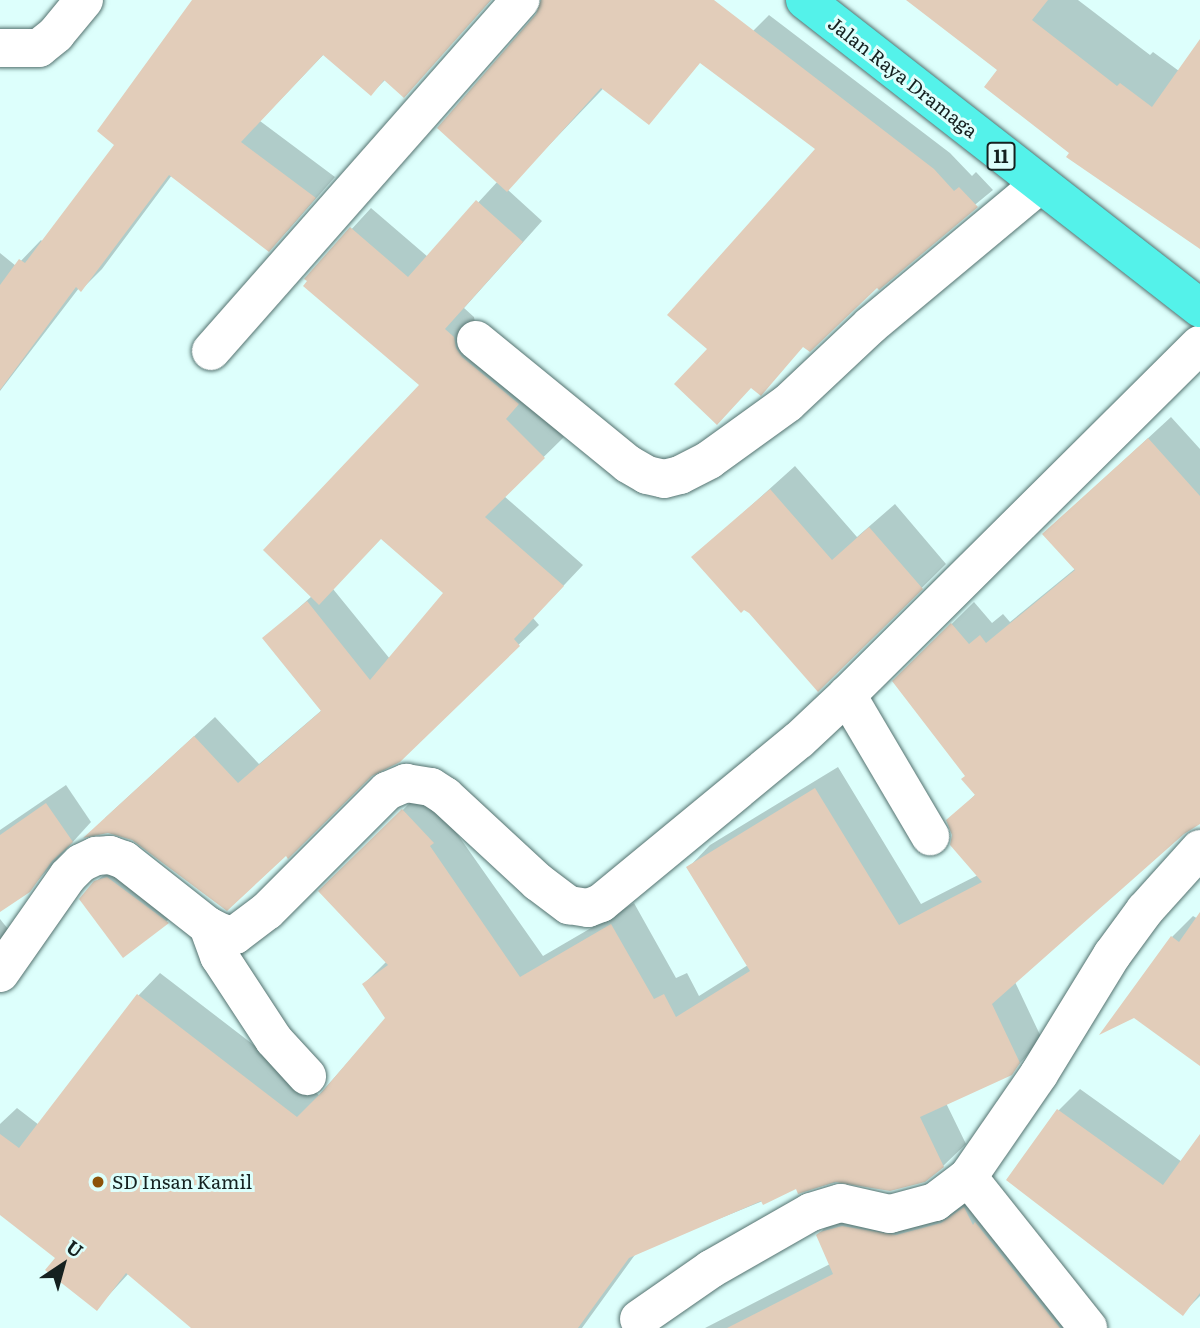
<!DOCTYPE html>
<html>
<head>
<meta charset="utf-8">
<style>
  body { margin:0 }
  #map { position:relative; width:1200px; height:1328px; overflow:hidden; background:#ddfffc; font-family:Literata,serif }
  div>[style] { position:absolute }
  .shadow>* { inset:0; background:#0003 }
  .building>* { inset:0; background:#e2cdba }
  .roads { filter:drop-shadow(0 0 2px #54726f) drop-shadow(0 0 2px #54726f) }
  .minor>* { height:38px; margin:-19px; padding:0 19px; transform-origin:19px; border-radius:19px; background:#fff }
  .trunk>* { height:38px; margin:-19px; padding:0 19px; transform-origin:19px; border-radius:19px; background:#54f2ea }
  .dots>* { width:19px; height:19px; translate:-50% -50%; box-sizing:border-box; border:4px solid #ddfffc; border-radius:50% }
  span { translate:-50% -50%; white-space:nowrap; text-align:center; line-height:1.15; -webkit-text-stroke:6px #ddfffc; paint-order:stroke }
  .shield-label span { padding:2px 5px; background:#ddfffc; border:2px solid; border-radius:5px; -webkit-text-stroke-width:0 }
  .shield-label { font-size:18px; color:#152120; font-weight:700 }
  .street-label { font-size:19px; color:#152120 }
  .poi-label { font-size:19px; color:#152120 }
  .left { translate:0 -50%; text-align:left }
  .north { position:absolute; left:28px; top:1230px; width:70px; height:70px; -webkit-text-stroke:5px #ddfffc; paint-order:stroke; rotate:36deg; font-size:19px; font-weight:700; line-height:28px; text-align:center; color:#152120 }
  .north::after { content:''; display:block; margin:auto; width:24px; height:32px; background:#152120; clip-path:polygon(50% 0,100% 100%,50% 72%,0 100%) }
</style>
</head>
<body>
<div id="map">
  <div class="shadow">
    <i style="clip-path:polygon(194px 0,491px 0,404px 96px,386px 79px,371px 94px,324px 54px,260px 121px,335px 177px,289px 229px,269px 250px,172px 175px,102px 269px,81px 290px,79px 288px,0 391px,0 253px,16px 266px,41px 240px,43px 242px,116px 144px)"></i>
    <i style="clip-path:polygon(evenodd,592px 0,688px 0,507px 189px,542px 221px,464px 308px,474px 317px,476px 328px,525px 398px,564px 437px,504px 496px,583px 565px,533px 618px,539px 625px,399px 761px,371px 774px,105px 818px,215px 717px,259px 764px,322px 710px,265px 638px,312px 596px,421px 385px,306px 279px,371px 208px,428px 257px,498px 181px,592px 0,381px 538px,445px 593px,390px 659px,333px 589px,381px 538px)"></i>
    <i style="clip-path:polygon(908px 0,1078px 0,1150px 55px,1153px 52px,1179px 71px,1200px 41px,1200px 247px,1071px 152px,999px 70px)"></i>
    <i style="clip-path:polygon(769px 15px,950px 153px,972px 176px,976px 172px,993px 190px,804px 345px,710px 349px,817px 149px,753px 31px)"></i>
    <i style="clip-path:polygon(1171px 417px,1200px 449px,1200px 819px,1015px 982px,1042px 1039px,1011px 1073px,946px 1103px,966px 1144px,943px 1166px,845px 1180px,799px 1192px,797px 1187px,637px 1252px,582px 1328px,193px 1328px,129px 1273px,97px 1308px,57px 1257px,0 1203px,0 1124px,17px 1108px,39px 1125px,138px 996px,160px 973px,319px 1095px,387px 1018px,364px 984px,387px 961px,321px 891px,425px 788px,543px 956px,634px 903px,676px 978px,687px 973px,699px 996px,748px 965px,688px 868px,710px 845px,838px 767px,921px 904px,978px 875px,948px 821px,976px 794px,967px 776px,894px 681px,974px 602px,992px 623px,1003px 614px,1010px 622px,1076px 568px,1044px 534px)"></i>
    <i style="clip-path:polygon(795px 466px,857px 537px,895px 504px,946px 564px,818px 690px,750px 611px,694px 557px)"></i>
    <i style="clip-path:polygon(66px 785px,91px 822px,29px 890px,0 910px,0 830px)"></i>
    <i style="clip-path:polygon(112px 869px,177px 913px,123px 955px,95px 882px)"></i>
    <i style="clip-path:polygon(1193px 916px,1200px 920px,1200px 1064px,1172px 937px)"></i>
    <i style="clip-path:polygon(0 919px,8px 929px,0 942px)"></i>
    <i style="clip-path:polygon(1080px 1089px,1182px 1162px,1200px 1137px,1200px 1296px,1183px 1313px,1008px 1179px,1059px 1110px)"></i>
    <i style="clip-path:polygon(968px 1198px,1105px 1328px,705px 1328px,830px 1264px,818px 1235px,843px 1209px)"></i>
  </div>
  <div class="building">
    <i style="clip-path:polygon(192px 0,491px 0,404px 98px,384px 80px,371px 96px,323px 55px,241px 142px,316px 198px,269px 252px,169px 175px,81px 292px,76px 287px,0 390px,0 285px,19px 259px,25px 263px,114px 145px,97px 131px)"></i>
    <i style="clip-path:polygon(541px 0,714px 0,934px 169px,954px 191px,959px 187px,978px 207px,879px 290px,877px 288px,810px 352px,803px 347px,761px 396px,751px 388px,717px 425px,674px 384px,707px 349px,667px 315px,815px 149px,700px 63px,649px 125px,601px 88px,507px 192px,437px 128px,536px 14px)"></i>
    <i style="clip-path:polygon(906px 0,1048px 0,1032px 20px,1117px 86px,1120px 83px,1152px 107px,1200px 39px,1200px 249px,1066px 157px,1069px 153px,984px 87px,997px 70px)"></i>
    <i style="clip-path:polygon(476px 200px,523px 242px,445px 329px,454px 337px,456px 348px,462px 357px,519px 404px,506px 419px,545px 458px,485px 517px,564px 586px,514px 639px,520px 646px,400px 762px,372px 776px,288px 859px,286px 856px,227px 911px,132px 840px,108px 833px,83px 838px,194px 736px,238px 783px,321px 711px,262px 638px,307px 601px,370px 680px,443px 593px,381px 539px,319px 605px,263px 550px,419px 385px,303px 286px,307px 281px,304px 279px,350px 227px,408px 277px)"></i>
    <i style="clip-path:polygon(1148px 438px,1200px 496px,1200px 824px,1184px 834px,992px 1004px,1020px 1063px,1012px 1075px,920px 1117px,944px 1167px,925px 1182px,890px 1191px,835px 1182px,798px 1194px,796px 1189px,763px 1205px,761px 1201px,629px 1258px,578px 1328px,191px 1328px,126px 1273px,97px 1311px,45px 1270px,55px 1258px,0 1215px,0 1134px,19px 1148px,137px 994px,297px 1117px,322px 1092px,385px 1018px,362px 984px,388px 965px,318px 891px,402px 809px,434px 843px,430px 846px,520px 977px,611px 924px,654px 999px,664px 994px,676px 1017px,750px 971px,686px 867px,815px 788px,899px 925px,982px 882px,950px 845px,952px 835px,946px 820px,975px 795px,961px 779px,965px 776px,892px 681px,951px 623px,969px 644px,980px 635px,986px 643px,1075px 570px,1042px 534px)"></i>
    <i style="clip-path:polygon(770px 489px,832px 560px,869px 527px,923px 589px,818px 692px,749px 613px,744px 610px,741px 613px,691px 557px)"></i>
    <i style="clip-path:polygon(46px 803px,73px 842px,52px 861px,30px 892px,0 912px,0 835px)"></i>
    <i style="clip-path:polygon(107px 877px,169px 923px,123px 958px,79px 899px,94px 881px)"></i>
    <i style="clip-path:polygon(1200px 912px,1200px 1066px,1134px 1018px,1099px 1035px,1171px 936px,1179px 942px)"></i>
    <i style="clip-path:polygon(1057px 1109px,1163px 1185px,1200px 1134px,1200px 1293px,1183px 1316px,1006px 1180px)"></i>
    <i style="clip-path:polygon(964px 1207px,973px 1225px,975px 1222px,1060px 1328px,727px 1328px,833px 1274px,816px 1235px,820px 1232px,842px 1226px,896px 1235px,941px 1223px)"></i>
  </div>
  <div class="roads">
    <div class="minor">
      <i style="left:0;top:48px;width:39px"></i>
      <i style="left:39px;top:48px;width:22px;rotate:-39deg"></i>
      <i style="left:56px;top:34px;width:44px;rotate:-50.5deg"></i>
      <i style="left:476px;top:340px;width:196px;rotate:39.2deg"></i>
      <i style="left:628px;top:464px;width:22px;rotate:30deg"></i>
      <i style="left:647px;top:475px;width:17px;rotate:13deg"></i>
      <i style="left:664px;top:479px;width:16px;rotate:-14deg"></i>
      <i style="left:680px;top:475px;width:33px;rotate:-27deg"></i>
      <i style="left:709px;top:460px;width:97px;rotate:-35.8deg"></i>
      <i style="left:788px;top:403px;width:114px;rotate:-43.2deg"></i>
      <i style="left:871px;top:325px;width:219px;rotate:-39.8deg"></i>
      <i style="left:211px;top:351px;width:468px;rotate:-48.6deg"></i>
      <i style="left:847px;top:695px;width:164px;rotate:59.5deg"></i>
      <i style="left:208px;top:926px;width:32px;rotate:70deg"></i>
      <i style="left:219px;top:956px;width:100px;rotate:56.8deg"></i>
      <i style="left:274px;top:1040px;width:49px;rotate:47.5deg"></i>
      <i style="left:0;top:973px;width:118px;rotate:-55deg"></i>
      <i style="left:68px;top:876px;width:18px;rotate:-45deg"></i>
      <i style="left:81px;top:863px;width:17px;rotate:-25deg"></i>
      <i style="left:96px;top:856px;width:14px;rotate:-4deg"></i>
      <i style="left:110px;top:855px;width:15px;rotate:20deg"></i>
      <i style="left:124px;top:860px;width:107px;rotate:38.2deg"></i>
      <i style="left:208px;top:926px;width:16px;rotate:27deg"></i>
      <i style="left:222px;top:933px;width:13px;rotate:9deg"></i>
      <i style="left:235px;top:935px;width:40px;rotate:-37deg"></i>
      <i style="left:267px;top:911px;width:170px;rotate:-45deg"></i>
      <i style="left:387px;top:791px;width:21px;rotate:-23deg"></i>
      <i style="left:406px;top:783px;width:25px;rotate:9deg"></i>
      <i style="left:431px;top:787px;width:17px;rotate:33deg"></i>
      <i style="left:445px;top:796px;width:127px;rotate:42.8deg"></i>
      <i style="left:538px;top:882px;width:39px;rotate:37deg"></i>
      <i style="left:569px;top:905px;width:19px;rotate:9deg"></i>
      <i style="left:588px;top:908px;width:14px;rotate:-21deg"></i>
      <i style="left:601px;top:903px;width:256px;rotate:-39.5deg"></i>
      <i style="left:799px;top:740px;width:66px;rotate:-43.2deg"></i>
      <i style="left:847px;top:695px;width:497px;rotate:-44.8deg"></i>
      <i style="left:968px;top:1177px;width:193px;rotate:51.5deg"></i>
      <i style="left:639px;top:1319px;width:88px;rotate:-34.8deg"></i>
      <i style="left:711px;top:1269px;width:115px;rotate:-29.7deg"></i>
      <i style="left:811px;top:1212px;width:31px;rotate:-17deg"></i>
      <i style="left:841px;top:1203px;width:50px;rotate:12.7deg"></i>
      <i style="left:890px;top:1214px;width:47px;rotate:-14.9deg"></i>
      <i style="left:935px;top:1202px;width:41px;rotate:-37.1deg"></i>
      <i style="left:968px;top:1177px;width:125px;rotate:-55.4deg"></i>
      <i style="left:1039px;top:1074px;width:140px;rotate:-58.5deg"></i>
      <i style="left:1112px;top:955px;width:56px;rotate:-53.7deg"></i>
      <i style="left:1145px;top:910px;width:82px;rotate:-48deg"></i>
    </div>
    <div class="trunk">
      <i style="left:805px;top:0;width:501px;rotate:37.95deg"></i>
    </div>
  </div>
  <div class="dots">
    <i style="left:98px;top:1182px;background:#8c530a"></i>
  </div>
  <div class="shield-label">
    <span style="left:1001px;top:156px">11</span>
  </div>
  <div class="street-label">
    <span style="left:903px;top:77px;rotate:38deg">Jalan Raya Dramaga</span>
  </div>
  <div class="poi-label">
    <span class="left" style="left:112px;top:1182px">SD Insan Kamil</span>
  </div>
  <div class="north">U</div>
</div>
</body>
</html>
